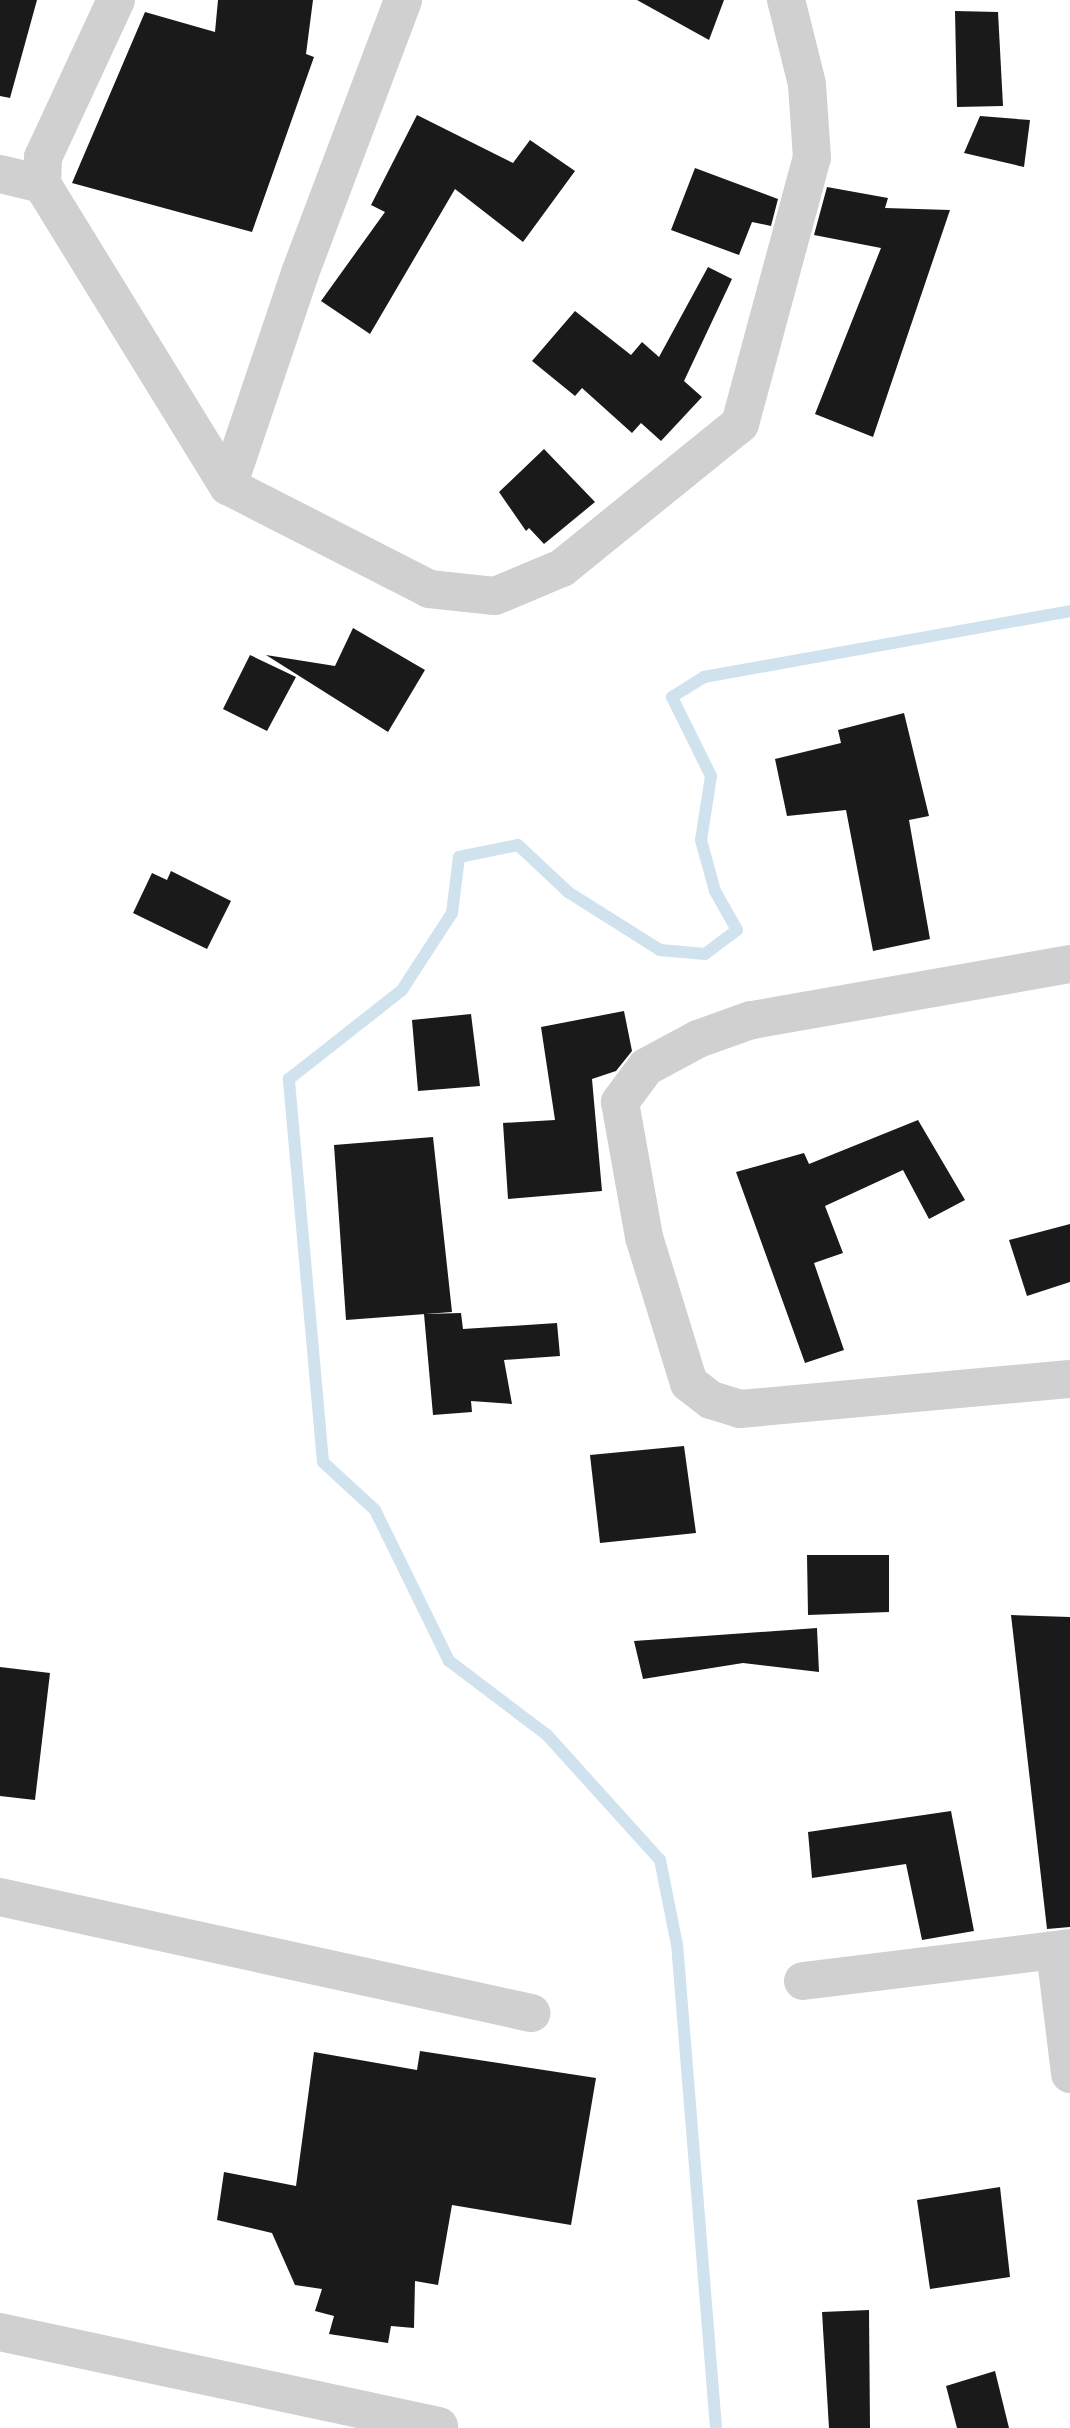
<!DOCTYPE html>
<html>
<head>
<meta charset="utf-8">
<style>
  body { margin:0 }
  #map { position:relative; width:1070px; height:2428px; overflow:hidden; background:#fff; font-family:"DM Sans",sans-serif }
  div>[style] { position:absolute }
  .stream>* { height:12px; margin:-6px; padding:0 6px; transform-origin:6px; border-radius:6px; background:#cfe2ee }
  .building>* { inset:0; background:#1a1a1a }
  .street>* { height:38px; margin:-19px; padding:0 19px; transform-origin:19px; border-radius:19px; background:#d0d0d0 }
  span { translate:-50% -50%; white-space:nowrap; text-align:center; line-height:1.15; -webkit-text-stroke:7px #fff; paint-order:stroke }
</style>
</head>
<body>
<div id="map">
  <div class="stream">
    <i style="left:716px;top:2428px;width:485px;rotate:-94.6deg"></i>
    <i style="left:677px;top:1945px;width:87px;rotate:-101.3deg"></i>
    <i style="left:660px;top:1860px;width:169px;rotate:-132.1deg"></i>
    <i style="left:547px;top:1735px;width:123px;rotate:-142.9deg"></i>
    <i style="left:449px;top:1661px;width:168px;rotate:-116.1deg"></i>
    <i style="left:375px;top:1510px;width:71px;rotate:-137.3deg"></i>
    <i style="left:323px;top:1462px;width:385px;rotate:-95.1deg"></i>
    <i style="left:289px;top:1079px;width:144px;rotate:-38.2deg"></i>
    <i style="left:402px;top:990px;width:92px;rotate:-57deg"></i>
    <i style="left:452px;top:913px;width:56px;rotate:-82.9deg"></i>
    <i style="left:459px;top:857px;width:60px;rotate:-11.5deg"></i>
    <i style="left:518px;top:845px;width:69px;rotate:43.2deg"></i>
    <i style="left:568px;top:892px;width:109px;rotate:32.2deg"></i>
    <i style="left:660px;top:950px;width:45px;rotate:5.1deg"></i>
    <i style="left:705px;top:954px;width:40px;rotate:-37deg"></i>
    <i style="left:737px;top:930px;width:45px;rotate:-119.4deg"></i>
    <i style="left:715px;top:891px;width:53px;rotate:-105.4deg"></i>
    <i style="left:701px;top:840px;width:65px;rotate:-81.1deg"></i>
    <i style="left:711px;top:776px;width:88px;rotate:-116.3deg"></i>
    <i style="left:672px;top:697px;width:38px;rotate:-32deg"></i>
    <i style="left:704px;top:677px;width:372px;rotate:-10.2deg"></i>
  </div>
  <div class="building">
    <i style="clip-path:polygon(0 0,37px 0,10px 98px,0 96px)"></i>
    <i style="clip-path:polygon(218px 0,313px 0,306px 54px,314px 57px,252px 232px,72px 183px,145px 12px,215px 32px)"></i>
    <i style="clip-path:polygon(637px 0,724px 0,709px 40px)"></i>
    <i style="clip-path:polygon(955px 11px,998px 12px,1003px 106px,957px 107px)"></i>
    <i style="clip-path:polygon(417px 115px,513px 163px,530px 140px,575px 171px,523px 242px,455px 189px,370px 334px,321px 301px,385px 212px,371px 205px)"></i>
    <i style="clip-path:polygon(980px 116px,1030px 120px,1024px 167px,964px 153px)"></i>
    <i style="clip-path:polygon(695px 168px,778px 199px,771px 226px,752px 222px,739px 255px,671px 230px)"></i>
    <i style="clip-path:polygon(827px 187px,888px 198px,885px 208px,950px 210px,873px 437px,815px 414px,881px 248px,814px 235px)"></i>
    <i style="clip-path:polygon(708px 267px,732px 279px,684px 381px,702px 397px,661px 441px,641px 423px,632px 433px,582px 388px,575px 396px,532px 361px,575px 311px,631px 355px,642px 342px,659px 357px)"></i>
    <i style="clip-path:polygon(544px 449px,595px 502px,544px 544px,529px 528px,526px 531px,499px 492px)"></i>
    <i style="clip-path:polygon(353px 628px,425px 670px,388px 732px,266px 655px,335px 666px)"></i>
    <i style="clip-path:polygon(250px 655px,296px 677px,267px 731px,223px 709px)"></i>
    <i style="clip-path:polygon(904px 713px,929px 816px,909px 820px,930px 939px,873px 951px,846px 810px,787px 816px,775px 759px,841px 743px,838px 730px)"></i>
    <i style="clip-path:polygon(171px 871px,231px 901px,207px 949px,133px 913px,152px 873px,167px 880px)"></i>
    <i style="clip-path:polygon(624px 1011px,632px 1051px,616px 1071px,592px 1079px,602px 1191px,508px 1199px,503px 1123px,555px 1120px,541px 1027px)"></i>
    <i style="clip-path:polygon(471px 1014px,480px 1086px,418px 1091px,412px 1020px)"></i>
    <i style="clip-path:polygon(918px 1120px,965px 1200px,929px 1219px,903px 1170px,825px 1206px,843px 1253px,814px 1263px,844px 1350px,805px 1363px,736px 1172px,804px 1153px,809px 1164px)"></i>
    <i style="clip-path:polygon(433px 1137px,452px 1312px,346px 1320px,334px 1145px)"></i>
    <i style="clip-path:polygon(1070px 1224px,1070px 1282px,1027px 1296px,1009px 1240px)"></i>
    <i style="clip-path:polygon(461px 1313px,463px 1329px,557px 1323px,560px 1356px,504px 1360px,512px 1404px,471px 1401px,472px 1412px,433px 1415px,424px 1314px)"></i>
    <i style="clip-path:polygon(684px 1446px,696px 1533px,600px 1543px,590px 1455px)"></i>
    <i style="clip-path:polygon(807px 1555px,889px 1555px,889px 1612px,808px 1615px)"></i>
    <i style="clip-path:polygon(1011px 1615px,1070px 1617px,1070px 1927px,1047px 1929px)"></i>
    <i style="clip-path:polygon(817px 1628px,819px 1672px,743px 1663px,643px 1679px,634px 1641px)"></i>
    <i style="clip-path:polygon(0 1667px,50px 1673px,35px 1800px,0 1796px)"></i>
    <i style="clip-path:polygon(951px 1811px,974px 1931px,922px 1940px,906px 1864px,812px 1878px,808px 1832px)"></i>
    <i style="clip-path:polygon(420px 2051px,596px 2078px,571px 2225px,452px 2205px,438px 2285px,415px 2281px,414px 2328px,391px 2326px,388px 2343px,329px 2334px,334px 2316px,315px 2311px,322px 2289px,295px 2285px,272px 2233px,217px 2220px,224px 2172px,296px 2186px,314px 2052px,417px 2070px)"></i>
    <i style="clip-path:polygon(1000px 2187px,1010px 2277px,930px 2289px,917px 2200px)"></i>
    <i style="clip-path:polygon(869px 2310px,870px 2428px,829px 2428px,822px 2312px)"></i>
    <i style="clip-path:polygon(995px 2371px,1009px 2428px,957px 2428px,946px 2386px)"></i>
  </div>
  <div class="street">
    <i style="left:116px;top:0;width:173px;rotate:114.9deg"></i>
    <i style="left:43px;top:157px;width:27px;rotate:92deg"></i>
    <i style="left:42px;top:184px;width:355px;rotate:58.4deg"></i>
    <i style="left:228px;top:486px;width:226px;rotate:27.1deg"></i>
    <i style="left:429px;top:589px;width:66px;rotate:6.1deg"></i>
    <i style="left:495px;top:596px;width:73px;rotate:-22.7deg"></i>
    <i style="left:562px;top:568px;width:229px;rotate:-39deg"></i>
    <i style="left:740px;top:424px;width:276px;rotate:-74.9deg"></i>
    <i style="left:812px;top:158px;width:74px;rotate:-93.9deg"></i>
    <i style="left:807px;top:84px;width:87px;rotate:-104deg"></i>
    <i style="left:0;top:174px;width:43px;rotate:13.4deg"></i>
    <i style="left:228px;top:486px;width:225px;rotate:-71.3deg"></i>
    <i style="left:300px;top:273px;width:292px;rotate:-69.3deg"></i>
    <i style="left:1070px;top:964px;width:324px;rotate:170deg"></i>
    <i style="left:751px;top:1020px;width:56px;rotate:160.3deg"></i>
    <i style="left:698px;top:1039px;width:59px;rotate:151.7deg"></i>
    <i style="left:646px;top:1067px;width:44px;rotate:126.6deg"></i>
    <i style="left:620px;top:1102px;width:137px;rotate:79.9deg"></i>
    <i style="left:644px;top:1237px;width:153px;rotate:72.9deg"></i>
    <i style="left:689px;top:1383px;width:28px;rotate:38deg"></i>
    <i style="left:711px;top:1400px;width:30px;rotate:17deg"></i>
    <i style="left:740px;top:1409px;width:331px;rotate:-5.2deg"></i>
    <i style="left:0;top:1897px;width:544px;rotate:12.32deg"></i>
    <i style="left:1055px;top:1951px;width:124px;rotate:83deg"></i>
    <i style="left:803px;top:1981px;width:269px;rotate:-7deg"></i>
    <i style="left:0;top:2332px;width:449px;rotate:12.1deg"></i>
  </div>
</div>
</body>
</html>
